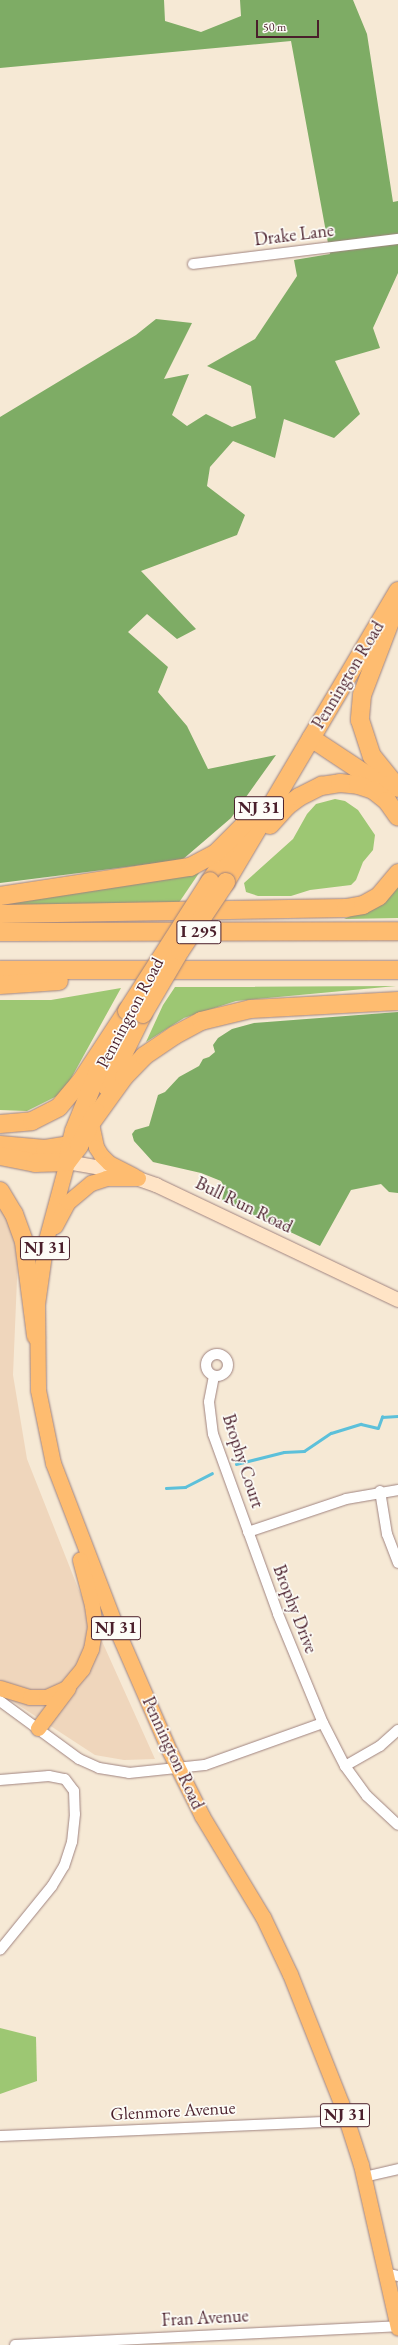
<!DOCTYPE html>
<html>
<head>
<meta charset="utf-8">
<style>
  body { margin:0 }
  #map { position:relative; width:398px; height:2345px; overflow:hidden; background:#f6e9d5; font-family:"EB Garamond",serif }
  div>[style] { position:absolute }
  .built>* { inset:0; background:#efd6bc }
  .green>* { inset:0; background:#9dc773 }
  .forest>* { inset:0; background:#7eac65 }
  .stream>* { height:2.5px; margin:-1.25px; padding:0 1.25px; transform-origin:1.25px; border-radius:1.25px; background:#5cc0da }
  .roads { filter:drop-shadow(0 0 1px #a08480) drop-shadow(0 0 1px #a08480) }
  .street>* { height:10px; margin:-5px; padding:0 5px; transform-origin:5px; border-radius:5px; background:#fff }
  .street>.ring { margin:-5px; padding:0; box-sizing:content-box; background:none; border:10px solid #fff; border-radius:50% }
  .secondary>* { height:14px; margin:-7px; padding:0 7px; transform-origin:7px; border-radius:7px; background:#ffe4c6 }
  .primary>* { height:15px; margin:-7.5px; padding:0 7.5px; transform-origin:7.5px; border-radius:7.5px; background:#febc70 }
  .highway>* { height:18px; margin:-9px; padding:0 9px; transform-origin:9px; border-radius:9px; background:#febc70 }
  .bridges { filter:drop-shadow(0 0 1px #a08480) drop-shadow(0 0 1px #a08480) }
  .highway-bridge>* { height:18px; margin:-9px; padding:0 9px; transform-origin:9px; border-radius:9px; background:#febc70 }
  span { translate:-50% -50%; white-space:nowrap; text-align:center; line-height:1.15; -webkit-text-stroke:3.5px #fdfcf7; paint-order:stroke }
  .shield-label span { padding:1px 3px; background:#fdfcf7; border:1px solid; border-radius:3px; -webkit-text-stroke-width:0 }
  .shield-label { font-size:17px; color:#4a1f2b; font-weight:700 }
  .street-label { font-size:18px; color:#4a1f2b }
  .scale { position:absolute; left:256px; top:20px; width:63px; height:18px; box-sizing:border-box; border:2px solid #4a1f2b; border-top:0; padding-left:5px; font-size:12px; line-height:14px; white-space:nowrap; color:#4a1f2b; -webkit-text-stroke:3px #fdfcf7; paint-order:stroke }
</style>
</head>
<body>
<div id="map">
  <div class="built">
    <i style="clip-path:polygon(0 1208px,8px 1218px,18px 1255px,13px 1375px,27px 1459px,78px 1588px,155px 1759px,124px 1760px,95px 1755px,0 1693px)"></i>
  </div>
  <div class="green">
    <i style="clip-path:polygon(335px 799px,345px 801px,358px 810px,375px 835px,373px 850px,363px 862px,356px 880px,351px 885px,310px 890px,291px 896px,258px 896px,246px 892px,244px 883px,293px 839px,307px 814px,316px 804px)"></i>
    <i style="clip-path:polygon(199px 873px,178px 904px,0 907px,0 902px)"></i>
    <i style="clip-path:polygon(398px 886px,398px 918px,344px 919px,362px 911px)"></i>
    <i style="clip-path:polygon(396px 986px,236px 1001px,184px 1018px,146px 1042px,163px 1005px,175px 987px)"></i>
    <i style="clip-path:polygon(121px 988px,63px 1093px,27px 1111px,0 1110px,0 1000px,51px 1000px)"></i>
    <i style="clip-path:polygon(0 2028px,36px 2037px,37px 2081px,0 2094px)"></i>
  </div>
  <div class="forest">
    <i style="clip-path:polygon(0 0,164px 0,165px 21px,201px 32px,241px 16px,240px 0,353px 0,367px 34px,393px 202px,398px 201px,398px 273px,373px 328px,380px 348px,335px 361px,360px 414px,334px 438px,284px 419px,275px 458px,233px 441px,210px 467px,207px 486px,245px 515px,237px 535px,141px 571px,196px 629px,177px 639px,147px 614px,128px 632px,168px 667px,158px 692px,187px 726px,208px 769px,276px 755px,231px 818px,182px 860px,0 883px,0 417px,136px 335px,156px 319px,192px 323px,164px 379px,189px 374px,172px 415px,187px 426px,206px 414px,232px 427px,256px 418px,251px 386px,207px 366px,255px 339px,297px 276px,294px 260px,330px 254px,291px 41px,0 68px)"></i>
    <i style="clip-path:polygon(398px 1012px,398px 1193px,389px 1192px,381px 1184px,351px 1190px,320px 1246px,222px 1200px,225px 1189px,221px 1181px,201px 1173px,153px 1162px,134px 1141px,132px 1134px,135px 1130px,149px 1126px,158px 1095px,165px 1092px,179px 1077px,199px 1066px,203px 1059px,209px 1057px,215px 1052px,213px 1045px,218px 1038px,232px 1029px,254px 1023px)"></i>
  </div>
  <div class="stream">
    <i style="left:236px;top:1464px;width:49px;rotate:-14deg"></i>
    <i style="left:284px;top:1452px;width:20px;rotate:-3deg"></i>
    <i style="left:304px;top:1451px;width:32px;rotate:-34deg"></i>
    <i style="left:331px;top:1433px;width:31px;rotate:-17deg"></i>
    <i style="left:361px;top:1424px;width:17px;rotate:13deg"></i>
    <i style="left:378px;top:1428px;width:12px;rotate:-70deg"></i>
    <i style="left:382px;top:1417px;width:16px;rotate:-4deg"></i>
    <i style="left:166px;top:1488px;width:19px;rotate:-3deg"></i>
    <i style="left:185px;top:1487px;width:30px;rotate:-27deg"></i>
  </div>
  <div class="roads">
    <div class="street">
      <i style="left:193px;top:264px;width:207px;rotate:-7deg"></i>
      <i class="ring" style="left:206px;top:1354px;width:12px;height:12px"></i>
      <i style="left:214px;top:1376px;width:26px;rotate:101deg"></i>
      <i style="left:209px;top:1402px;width:32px;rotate:83deg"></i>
      <i style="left:213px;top:1434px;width:191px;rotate:70.1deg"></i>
      <i style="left:278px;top:1614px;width:118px;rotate:67.6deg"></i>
      <i style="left:323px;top:1723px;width:48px;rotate:62.9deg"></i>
      <i style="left:345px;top:1766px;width:37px;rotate:54deg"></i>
      <i style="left:367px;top:1796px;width:42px;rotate:43.1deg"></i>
      <i style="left:380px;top:1491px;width:44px;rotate:80.8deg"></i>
      <i style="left:387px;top:1534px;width:31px;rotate:69deg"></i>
      <i style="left:248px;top:1532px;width:103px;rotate:-18.6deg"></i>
      <i style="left:346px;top:1499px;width:53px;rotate:-9.8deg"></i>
      <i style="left:0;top:1701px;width:98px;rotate:36.3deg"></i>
      <i style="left:79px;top:1759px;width:22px;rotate:24deg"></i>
      <i style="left:99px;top:1768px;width:30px;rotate:9deg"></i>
      <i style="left:129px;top:1773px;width:76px;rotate:-6deg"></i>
      <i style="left:205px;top:1765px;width:125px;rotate:-19.6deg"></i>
      <i style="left:345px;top:1766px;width:40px;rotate:-29.7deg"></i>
      <i style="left:380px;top:1746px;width:24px;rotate:-42deg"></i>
      <i style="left:0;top:1780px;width:49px;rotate:-4.7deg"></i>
      <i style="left:49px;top:1776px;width:16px;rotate:11deg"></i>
      <i style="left:65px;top:1779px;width:15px;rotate:53deg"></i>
      <i style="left:74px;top:1791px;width:23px;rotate:88deg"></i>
      <i style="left:75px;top:1814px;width:28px;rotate:96deg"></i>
      <i style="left:72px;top:1842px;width:25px;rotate:108deg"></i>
      <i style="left:64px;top:1866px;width:23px;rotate:121deg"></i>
      <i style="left:52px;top:1886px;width:82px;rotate:129.1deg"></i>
      <i style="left:0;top:2136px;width:347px;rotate:-2.5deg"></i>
      <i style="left:364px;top:2177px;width:35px;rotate:-13deg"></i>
      <i style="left:385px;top:2273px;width:13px;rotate:13deg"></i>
      <i style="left:15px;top:2345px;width:383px;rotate:-2.8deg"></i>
    </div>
    <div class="secondary">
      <i style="left:67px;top:1162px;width:47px;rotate:9.9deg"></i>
      <i style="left:113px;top:1170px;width:46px;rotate:19.2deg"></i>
      <i style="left:156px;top:1185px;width:268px;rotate:25.4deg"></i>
    </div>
    <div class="primary">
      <i style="left:91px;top:1123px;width:25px;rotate:78deg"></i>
      <i style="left:96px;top:1147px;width:9px;rotate:58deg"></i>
      <i style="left:101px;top:1155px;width:11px;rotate:45deg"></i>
      <i style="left:109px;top:1163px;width:28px;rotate:27deg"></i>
      <i style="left:67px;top:1162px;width:81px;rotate:105.1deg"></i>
      <i style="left:46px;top:1240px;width:65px;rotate:98deg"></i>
      <i style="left:37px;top:1304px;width:86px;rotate:89.3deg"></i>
      <i style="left:38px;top:1390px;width:75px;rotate:78.4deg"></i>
      <i style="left:53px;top:1463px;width:184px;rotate:69deg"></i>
      <i style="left:119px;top:1635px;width:125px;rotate:66.5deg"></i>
      <i style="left:169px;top:1750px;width:74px;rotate:63.4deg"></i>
      <i style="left:202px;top:1816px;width:118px;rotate:58.9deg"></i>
      <i style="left:263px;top:1917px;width:63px;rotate:64.7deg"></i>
      <i style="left:290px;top:1974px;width:139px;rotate:68.4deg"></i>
      <i style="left:341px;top:2103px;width:65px;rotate:72.1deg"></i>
      <i style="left:361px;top:2165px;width:167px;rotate:77.2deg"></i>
      <i style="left:55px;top:1226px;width:27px;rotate:-62deg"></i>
      <i style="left:68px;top:1202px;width:30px;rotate:-40deg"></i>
      <i style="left:91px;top:1183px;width:16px;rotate:-18deg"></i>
      <i style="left:106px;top:1178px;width:32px"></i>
      <i style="left:0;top:1688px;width:31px;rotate:17deg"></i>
      <i style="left:30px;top:1697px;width:16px"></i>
      <i style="left:46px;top:1697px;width:22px;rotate:-24deg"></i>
      <i style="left:66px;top:1688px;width:25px;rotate:-50deg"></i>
      <i style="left:82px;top:1669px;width:22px;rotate:-66deg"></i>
      <i style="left:91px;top:1649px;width:22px;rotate:-80deg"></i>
      <i style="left:95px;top:1627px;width:22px;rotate:-98deg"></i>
      <i style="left:92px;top:1605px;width:47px;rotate:-104.9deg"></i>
      <i style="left:38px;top:1728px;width:50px;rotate:-53.1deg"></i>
    </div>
    <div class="highway">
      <i style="left:393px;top:614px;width:87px;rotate:110.9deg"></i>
      <i style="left:362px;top:695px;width:25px;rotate:95deg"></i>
      <i style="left:360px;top:720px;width:38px;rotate:72deg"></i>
      <i style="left:372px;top:756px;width:41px;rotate:50.9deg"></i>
      <i style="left:311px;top:738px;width:89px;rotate:33.5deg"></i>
      <i style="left:270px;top:825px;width:25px;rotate:-48deg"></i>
      <i style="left:287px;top:806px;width:15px;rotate:-37deg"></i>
      <i style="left:299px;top:797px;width:25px;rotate:-27deg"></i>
      <i style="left:321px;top:786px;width:19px;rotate:-9deg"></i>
      <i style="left:340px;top:783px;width:18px;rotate:6deg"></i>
      <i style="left:358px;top:785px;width:16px;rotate:18deg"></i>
      <i style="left:373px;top:790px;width:18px;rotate:38deg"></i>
      <i style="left:387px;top:801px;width:19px;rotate:55deg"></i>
      <i style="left:210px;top:881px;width:42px;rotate:-55.6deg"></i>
      <i style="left:226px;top:882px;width:338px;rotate:-59.4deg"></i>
      <i style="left:0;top:896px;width:192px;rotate:-8.7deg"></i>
      <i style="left:190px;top:867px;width:30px;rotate:-28deg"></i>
      <i style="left:216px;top:853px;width:54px;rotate:-45deg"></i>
      <i style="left:0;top:914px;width:346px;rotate:-1deg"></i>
      <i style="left:346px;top:908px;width:17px;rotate:-10deg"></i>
      <i style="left:363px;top:905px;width:18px;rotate:-29deg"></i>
      <i style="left:379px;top:896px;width:30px;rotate:-50deg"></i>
      <i style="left:0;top:932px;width:398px;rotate:-0.1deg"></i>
      <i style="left:0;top:970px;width:398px"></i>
      <i style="left:0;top:985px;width:59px;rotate:-3.9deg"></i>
      <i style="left:107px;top:1087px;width:81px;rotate:-63.7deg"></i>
      <i style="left:91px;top:1123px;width:57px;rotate:-54.3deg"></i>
      <i style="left:124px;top:1077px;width:29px;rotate:-46deg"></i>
      <i style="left:144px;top:1056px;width:37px;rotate:-34deg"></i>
      <i style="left:175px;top:1035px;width:30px;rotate:-28deg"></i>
      <i style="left:201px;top:1021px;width:51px;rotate:-13.5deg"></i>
      <i style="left:251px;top:1009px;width:147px;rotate:-3.1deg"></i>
      <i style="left:0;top:1124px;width:32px;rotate:-5deg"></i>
      <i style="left:32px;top:1121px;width:30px;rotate:-27deg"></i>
      <i style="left:59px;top:1107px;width:34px;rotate:-50deg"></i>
      <i style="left:81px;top:1081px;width:84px;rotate:-56.7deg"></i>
      <i style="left:0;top:1145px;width:45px;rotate:5.1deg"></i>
      <i style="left:45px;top:1149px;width:24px;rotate:-9deg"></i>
      <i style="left:69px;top:1145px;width:11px;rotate:-27deg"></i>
      <i style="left:69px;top:1150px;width:20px;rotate:-75deg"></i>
      <i style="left:74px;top:1131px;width:69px;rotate:-67.9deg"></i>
      <i style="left:0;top:1156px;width:36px;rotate:11deg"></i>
      <i style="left:35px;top:1163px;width:32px;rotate:-2deg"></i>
      <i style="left:67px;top:1162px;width:20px;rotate:-53deg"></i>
      <i style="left:79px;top:1146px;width:38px;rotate:-63deg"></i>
      <i style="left:0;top:1191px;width:27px;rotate:59deg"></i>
      <i style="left:14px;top:1214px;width:30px;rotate:70deg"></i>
      <i style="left:24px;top:1242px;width:95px;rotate:82.7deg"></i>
    </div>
  </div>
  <div class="bridges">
    <div class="highway-bridge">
      <i style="left:127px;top:1011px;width:154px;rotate:-57.4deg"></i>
      <i style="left:143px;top:1014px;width:73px;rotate:-59.6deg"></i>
      <i style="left:180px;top:951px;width:83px;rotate:-56.3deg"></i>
    </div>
  </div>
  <div class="shield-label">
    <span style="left:259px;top:808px">NJ 31</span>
    <span style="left:199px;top:932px">I 295</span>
    <span style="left:45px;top:1248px">NJ 31</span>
    <span style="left:116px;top:1628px">NJ 31</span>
    <span style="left:345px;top:2115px">NJ 31</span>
  </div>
  <div class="street-label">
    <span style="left:294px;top:235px;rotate:-7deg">Drake Lane</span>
    <span style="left:348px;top:675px;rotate:-59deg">Pennington Road</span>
    <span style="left:130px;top:1013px;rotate:-62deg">Pennington Road</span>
    <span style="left:244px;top:1205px;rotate:26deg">Bull Run Road</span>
    <span style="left:243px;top:1461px;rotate:72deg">Brophy Court</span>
    <span style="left:295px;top:1609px;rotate:69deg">Brophy Drive</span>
    <span style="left:173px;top:1753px;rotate:65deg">Pennington Road</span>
    <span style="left:173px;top:2111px;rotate:-3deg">Glenmore Avenue</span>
    <span style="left:205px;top:2318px;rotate:-3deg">Fran Avenue</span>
  </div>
  <div class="scale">50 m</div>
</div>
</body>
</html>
